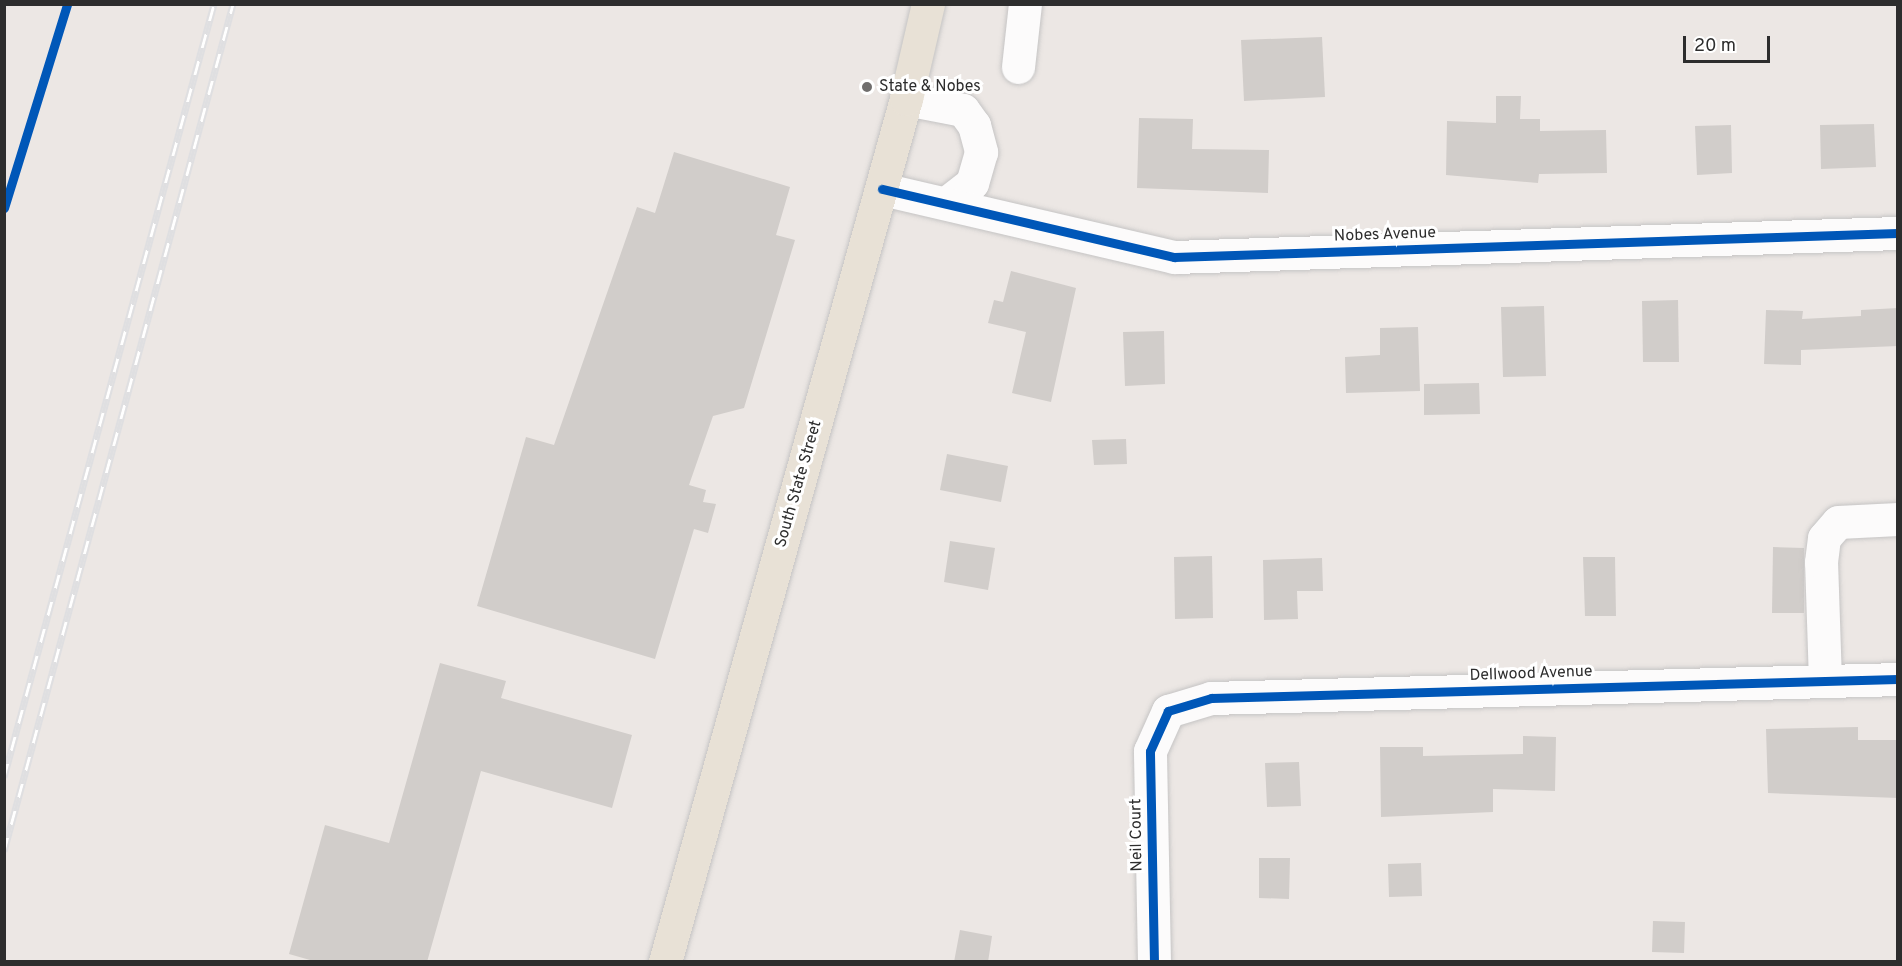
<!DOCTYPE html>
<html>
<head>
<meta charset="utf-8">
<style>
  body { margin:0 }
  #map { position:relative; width:1902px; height:966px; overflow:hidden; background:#ece7e4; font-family:Overpass,sans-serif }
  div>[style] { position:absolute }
  .building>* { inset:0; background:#d1cdca }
  .roads { filter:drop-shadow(0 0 2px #c5c4c4) drop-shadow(0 0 2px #c5c4c4) }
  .minor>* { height:33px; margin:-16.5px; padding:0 16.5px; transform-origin:16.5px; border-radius:16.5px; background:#fcfbfb }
  .major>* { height:33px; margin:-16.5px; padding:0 16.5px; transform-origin:16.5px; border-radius:16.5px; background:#e8e1d6 }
  .rail>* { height:7px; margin-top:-3.5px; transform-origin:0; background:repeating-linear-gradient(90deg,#fff 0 14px,#dfdfe1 0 28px); box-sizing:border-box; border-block:2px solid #dfdfe1 }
  .cycleway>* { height:9px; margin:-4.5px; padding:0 4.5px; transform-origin:4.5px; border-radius:4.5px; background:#0057b8 }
  .dots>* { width:16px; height:16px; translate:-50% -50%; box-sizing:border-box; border:3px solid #fff; border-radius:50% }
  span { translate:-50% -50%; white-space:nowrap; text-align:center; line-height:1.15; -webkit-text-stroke:6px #fff; paint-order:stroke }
  .poi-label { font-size:16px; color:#2d2d2d }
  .left { translate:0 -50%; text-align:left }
  .street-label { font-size:16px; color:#2d2d2d }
  .frame { position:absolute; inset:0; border:6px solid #2d2d2d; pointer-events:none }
  .scale { position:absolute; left:1683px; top:36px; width:87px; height:27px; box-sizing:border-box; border:3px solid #2d2d2d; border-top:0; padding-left:8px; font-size:18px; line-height:21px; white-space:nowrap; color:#2d2d2d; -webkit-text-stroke:4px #fff; paint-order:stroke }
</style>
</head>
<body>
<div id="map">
  <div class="building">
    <i style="clip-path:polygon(1322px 37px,1325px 97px,1244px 101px,1241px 40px)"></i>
    <i style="clip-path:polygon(1496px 96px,1521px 96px,1520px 119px,1540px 119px,1540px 131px,1606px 130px,1607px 173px,1539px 174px,1538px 183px,1446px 175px,1447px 121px,1496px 123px)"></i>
    <i style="clip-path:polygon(1139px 118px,1193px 119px,1192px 149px,1269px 150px,1268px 193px,1137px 188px)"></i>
    <i style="clip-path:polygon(1874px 124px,1876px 167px,1821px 169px,1820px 125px)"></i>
    <i style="clip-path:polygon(1731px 125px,1732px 173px,1697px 175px,1695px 126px)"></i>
    <i style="clip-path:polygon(674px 152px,790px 187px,776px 235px,795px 240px,744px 408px,713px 416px,689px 485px,706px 490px,703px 502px,716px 504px,708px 533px,694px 529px,655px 659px,477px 606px,526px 437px,554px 445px,637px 207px,655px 213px)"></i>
    <i style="clip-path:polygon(1011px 271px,1076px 288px,1051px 402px,1012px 393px,1026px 332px,988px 323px,994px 300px,1003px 302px)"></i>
    <i style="clip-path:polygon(1678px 300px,1679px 362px,1643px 362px,1642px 301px)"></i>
    <i style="clip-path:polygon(1544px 306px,1546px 376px,1503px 377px,1501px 307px)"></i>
    <i style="clip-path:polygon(1898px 308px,1898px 346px,1801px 350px,1801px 365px,1764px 364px,1766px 310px,1803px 311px,1802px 319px,1861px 316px,1861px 310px)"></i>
    <i style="clip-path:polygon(1418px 327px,1420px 391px,1346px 393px,1345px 357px,1380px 355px,1380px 328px)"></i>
    <i style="clip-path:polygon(1164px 331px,1165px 384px,1125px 386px,1123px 332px)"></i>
    <i style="clip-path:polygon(1479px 383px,1480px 414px,1424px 415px,1424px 384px)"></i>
    <i style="clip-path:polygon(1126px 439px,1127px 464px,1094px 465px,1092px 440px)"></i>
    <i style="clip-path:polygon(947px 454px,1008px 466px,1001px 502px,940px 490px)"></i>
    <i style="clip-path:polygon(950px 541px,995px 548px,988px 590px,944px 582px)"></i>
    <i style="clip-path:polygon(1773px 547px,1804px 548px,1804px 613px,1772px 613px)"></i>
    <i style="clip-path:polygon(1212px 556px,1213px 618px,1175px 619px,1174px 557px)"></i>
    <i style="clip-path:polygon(1583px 557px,1615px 557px,1616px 616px,1585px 616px)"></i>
    <i style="clip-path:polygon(1322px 558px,1323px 591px,1297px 591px,1298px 619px,1264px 620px,1263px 560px)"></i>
    <i style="clip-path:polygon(440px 663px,506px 681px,501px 698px,632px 735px,612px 808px,481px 771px,427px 962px,317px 962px,289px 954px,325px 825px,389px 843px)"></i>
    <i style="clip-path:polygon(1858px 727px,1858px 740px,1898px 740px,1898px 798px,1768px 793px,1766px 729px)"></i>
    <i style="clip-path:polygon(1523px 736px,1556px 737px,1555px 791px,1493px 789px,1493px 812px,1381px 817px,1380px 747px,1423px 747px,1423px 756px,1523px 754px)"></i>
    <i style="clip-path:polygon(1299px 762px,1301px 806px,1267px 807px,1265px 763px)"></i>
    <i style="clip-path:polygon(1259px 858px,1290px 858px,1289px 899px,1259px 898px)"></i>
    <i style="clip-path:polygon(1421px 863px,1422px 896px,1389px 897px,1388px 864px)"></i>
    <i style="clip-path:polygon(1653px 921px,1685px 922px,1684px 953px,1652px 952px)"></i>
    <i style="clip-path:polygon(960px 930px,992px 936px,988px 962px,954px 962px)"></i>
  </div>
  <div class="roads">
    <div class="minor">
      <i style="left:1018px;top:67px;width:63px;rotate:-83.7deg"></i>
      <i style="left:906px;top:99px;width:58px;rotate:10.9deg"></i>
      <i style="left:963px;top:110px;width:19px;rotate:54deg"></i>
      <i style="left:974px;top:125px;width:28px;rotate:75deg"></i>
      <i style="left:981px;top:152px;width:32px;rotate:106deg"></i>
      <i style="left:972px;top:183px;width:31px;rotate:142deg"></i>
      <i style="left:882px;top:189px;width:300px;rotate:13.1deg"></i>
      <i style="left:1174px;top:257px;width:724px;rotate:-1.9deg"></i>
      <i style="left:1825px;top:681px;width:119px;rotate:-91.9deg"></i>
      <i style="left:1821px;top:562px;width:24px;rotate:-83deg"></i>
      <i style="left:1824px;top:538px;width:21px;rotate:-49deg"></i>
      <i style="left:1838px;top:522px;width:60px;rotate:-2.9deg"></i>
      <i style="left:1154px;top:962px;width:211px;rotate:-91.1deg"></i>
      <i style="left:1150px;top:751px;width:44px;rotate:-65.8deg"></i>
      <i style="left:1168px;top:711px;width:45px;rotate:-16.8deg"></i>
      <i style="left:1211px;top:698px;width:687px;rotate:-1.58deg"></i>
    </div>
    <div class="major">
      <i style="left:665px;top:962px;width:896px;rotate:-74.4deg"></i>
      <i style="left:906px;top:99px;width:98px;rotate:-77deg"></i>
    </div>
  </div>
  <div class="rail">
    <i style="left:4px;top:777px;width:801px;rotate:-74.8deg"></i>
    <i style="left:4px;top:851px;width:877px;rotate:-74.87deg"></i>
  </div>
  <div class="cycleway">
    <i style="left:882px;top:189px;width:300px;rotate:13.1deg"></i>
    <i style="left:1174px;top:257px;width:724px;rotate:-1.9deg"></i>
    <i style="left:4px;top:208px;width:214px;rotate:-72.8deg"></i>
    <i style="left:1154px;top:962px;width:211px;rotate:-91.1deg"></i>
    <i style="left:1150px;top:751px;width:44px;rotate:-65.8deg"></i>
    <i style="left:1168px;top:711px;width:45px;rotate:-16.8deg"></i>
    <i style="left:1211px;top:698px;width:687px;rotate:-1.58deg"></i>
  </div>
  <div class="dots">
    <i style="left:867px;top:87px;background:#706e6d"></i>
  </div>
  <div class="poi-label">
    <span class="left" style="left:879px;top:87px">State &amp; Nobes</span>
  </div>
  <div class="street-label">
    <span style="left:1385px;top:235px;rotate:-2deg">Nobes Avenue</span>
    <span style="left:799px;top:484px;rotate:-74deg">South State Street</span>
    <span style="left:1531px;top:674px;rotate:-2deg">Dellwood Avenue</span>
    <span style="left:1137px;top:835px;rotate:-91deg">Neil Court</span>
  </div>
  <div class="frame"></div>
  <div class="scale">20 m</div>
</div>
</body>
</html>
